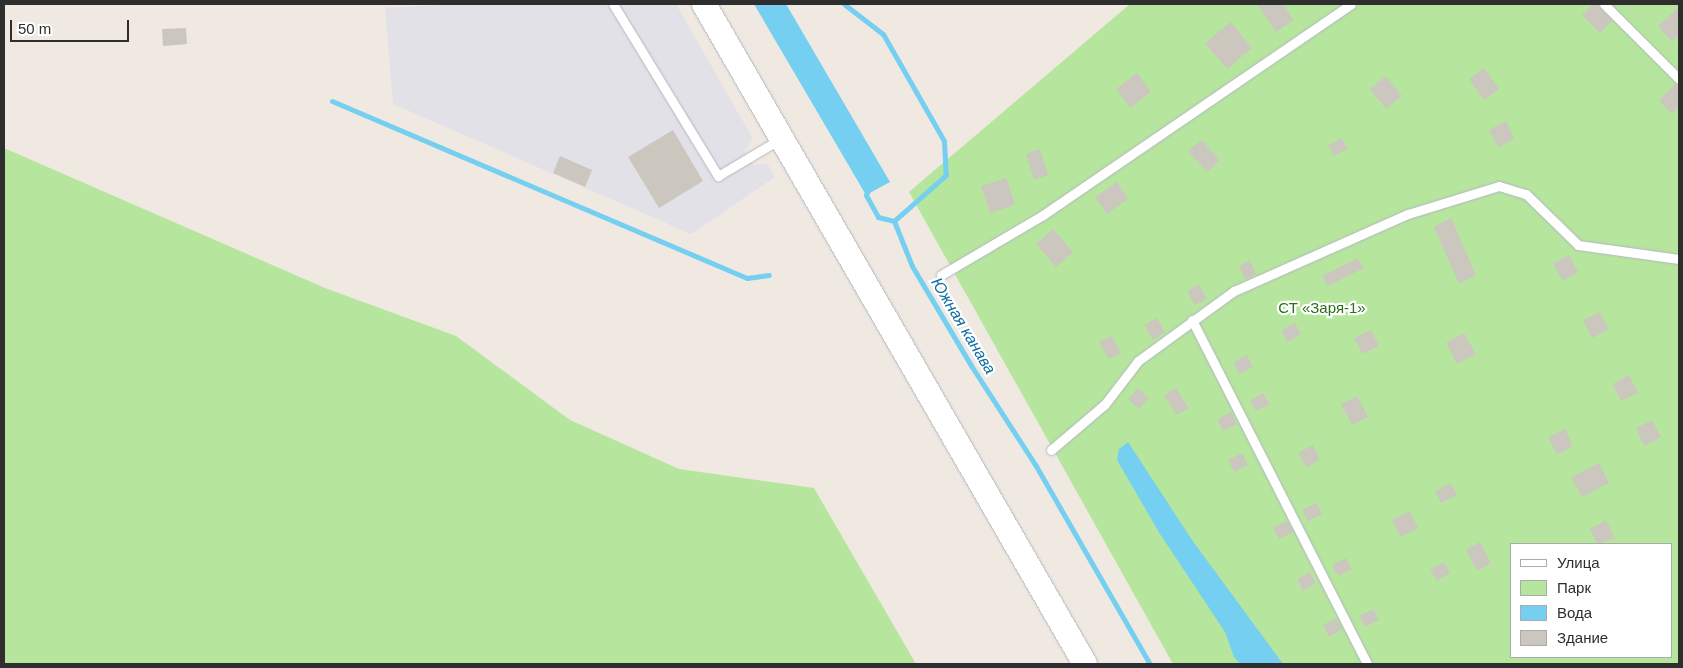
<!DOCTYPE html>
<html>
<head>
<meta charset="utf-8">
<style>
  body { margin:0 }
  #map { position:relative; width:1683px; height:668px; overflow:hidden; background:#efe9e1; font-family:Arial,sans-serif }
  div>[style] { position:absolute }
  .industrial>* { inset:0; background:#e3e1e8 }
  .green>* { inset:0; background:#b6e59e }
  .water>* { inset:0; background:#75cff0 }
  .stream>* { height:5px; margin:-2.5px; padding:0 2.5px; transform-origin:2.5px; border-radius:2.5px; background:#75cff0 }
  .building>* { inset:0; background:#cbc7bf }
  .roads { filter:drop-shadow(0 0 1px #b4b7c1) drop-shadow(0 0 1px #b4b7c1) }
  .lane>* { height:9px; margin:-4.5px; padding:0 4.5px; transform-origin:4.5px; border-radius:4.5px; background:#fff }
  .secondary>* { height:24px; margin:-12px; padding:0 12px; transform-origin:12px; border-radius:12px; background:#fff }
  span { translate:-50% -50%; white-space:nowrap; text-align:center; line-height:1.15; -webkit-text-stroke:4.5px #fff; paint-order:stroke }
  .park-label { font-size:15px; color:#2c6e1b }
  .water-label { font-size:16px; color:#0d6fa3; font-style:italic }
  .frame { position:absolute; inset:0; border:5px solid #2e2e2e; pointer-events:none }
  .legend { position:absolute; left:1510px; top:543px; width:162px; height:115px; box-sizing:border-box; background:#fff; border:1px solid #ababab; margin:0; padding:6px 9px; list-style:none; font-size:15px; color:#2e2e2e }
  .legend li { display:flex; align-items:center; gap:10px; height:25px }
  .legend b { width:25px; border:1px solid #ababab }
  .scale { position:absolute; left:10px; top:20px; width:119px; height:22px; box-sizing:border-box; border:2px solid #2e2e2e; border-top:0; padding-left:6px; font-size:15px; line-height:18px; white-space:nowrap; color:#2e2e2e; -webkit-text-stroke:4px #fff; paint-order:stroke }
</style>
</head>
<body>
<div id="map">
  <div class="industrial">
    <i style="clip-path:polygon(461px 4px,676px 4px,753px 139px,745px 151px,754px 165px,767px 163px,775px 177px,691px 234px,393px 104px,385px 8px)"></i>
  </div>
  <div class="green">
    <i style="clip-path:polygon(evenodd,1130px 4px,1679px 4px,1679px 664px,1173px 664px,909px 192px,1130px 4px,1512px 544px,1672px 544px,1672px 657px,1512px 657px,1512px 544px)"></i>
    <i style="clip-path:polygon(4px 148px,325px 288px,456px 336px,570px 420px,679px 469px,814px 488px,916px 664px,4px 664px)"></i>
  </div>
  <div class="water">
    <i style="clip-path:polygon(754px 4px,786px 4px,890px 182px,866px 195px)"></i>
    <i style="clip-path:polygon(1128px 442px,1192px 540px,1283px 664px,1240px 664px,1234px 657px,1225px 632px,1160px 534px,1117px 460px,1119px 449px)"></i>
  </div>
  <div class="stream">
    <i style="left:844px;top:4px;width:49px;rotate:37.6deg"></i>
    <i style="left:883px;top:34px;width:123px;rotate:60.3deg"></i>
    <i style="left:944px;top:141px;width:34px;rotate:87deg"></i>
    <i style="left:946px;top:175px;width:69px;rotate:138.5deg"></i>
    <i style="left:332px;top:101px;width:451px;rotate:23.1deg"></i>
    <i style="left:747px;top:278px;width:22px;rotate:-8deg"></i>
    <i style="left:868px;top:190px;width:5px;rotate:112deg"></i>
    <i style="left:866px;top:195px;width:25px;rotate:61deg"></i>
    <i style="left:878px;top:217px;width:16px;rotate:14deg"></i>
    <i style="left:894px;top:221px;width:48px;rotate:68.2deg"></i>
    <i style="left:912px;top:266px;width:117px;rotate:59.3deg"></i>
    <i style="left:972px;top:367px;width:118px;rotate:57.1deg"></i>
    <i style="left:1036px;top:466px;width:228px;rotate:60.1deg"></i>
  </div>
  <div class="building">
    <i style="clip-path:polygon(1257px 4px,1283px 4px,1294px 20px,1276px 32px)"></i>
    <i style="clip-path:polygon(1593px 4px,1597px 4px,1612px 21px,1600px 33px,1582px 15px)"></i>
    <i style="clip-path:polygon(1679px 7px,1679px 35px,1672px 42px,1658px 26px)"></i>
    <i style="clip-path:polygon(1231px 22px,1252px 48px,1227px 69px,1205px 43px)"></i>
    <i style="clip-path:polygon(186px 28px,187px 44px,163px 46px,162px 29px)"></i>
    <i style="clip-path:polygon(1484px 68px,1499px 89px,1484px 100px,1469px 79px)"></i>
    <i style="clip-path:polygon(1137px 73px,1151px 92px,1130px 108px,1116px 89px)"></i>
    <i style="clip-path:polygon(1386px 76px,1402px 96px,1386px 109px,1370px 89px)"></i>
    <i style="clip-path:polygon(1675px 84px,1679px 85px,1679px 106px,1672px 114px,1659px 101px)"></i>
    <i style="clip-path:polygon(1506px 121px,1514px 139px,1498px 147px,1489px 130px)"></i>
    <i style="clip-path:polygon(673px 130px,703px 181px,659px 208px,628px 157px)"></i>
    <i style="clip-path:polygon(1342px 138px,1347px 149px,1334px 156px,1328px 145px)"></i>
    <i style="clip-path:polygon(1201px 140px,1220px 160px,1207px 172px,1188px 151px)"></i>
    <i style="clip-path:polygon(1040px 149px,1048px 175px,1034px 180px,1026px 154px)"></i>
    <i style="clip-path:polygon(560px 156px,592px 170px,585px 187px,553px 173px)"></i>
    <i style="clip-path:polygon(1006px 178px,1015px 205px,990px 213px,981px 186px)"></i>
    <i style="clip-path:polygon(1117px 182px,1128px 199px,1107px 214px,1095px 197px)"></i>
    <i style="clip-path:polygon(1451px 218px,1476px 275px,1459px 284px,1434px 227px)"></i>
    <i style="clip-path:polygon(1053px 229px,1073px 252px,1056px 267px,1036px 244px)"></i>
    <i style="clip-path:polygon(1569px 255px,1578px 272px,1562px 281px,1553px 263px)"></i>
    <i style="clip-path:polygon(1358px 258px,1364px 268px,1328px 286px,1322px 276px)"></i>
    <i style="clip-path:polygon(1250px 260px,1256px 274px,1245px 279px,1239px 266px)"></i>
    <i style="clip-path:polygon(1199px 285px,1207px 299px,1195px 305px,1187px 291px)"></i>
    <i style="clip-path:polygon(1600px 312px,1609px 329px,1592px 338px,1583px 320px)"></i>
    <i style="clip-path:polygon(1157px 318px,1165px 332px,1153px 340px,1144px 325px)"></i>
    <i style="clip-path:polygon(1295px 323px,1301px 334px,1287px 342px,1281px 330px)"></i>
    <i style="clip-path:polygon(1371px 330px,1379px 346px,1362px 354px,1354px 338px)"></i>
    <i style="clip-path:polygon(1464px 333px,1476px 354px,1457px 364px,1446px 343px)"></i>
    <i style="clip-path:polygon(1112px 336px,1121px 353px,1108px 359px,1099px 342px)"></i>
    <i style="clip-path:polygon(1247px 355px,1253px 367px,1239px 374px,1233px 362px)"></i>
    <i style="clip-path:polygon(1629px 375px,1638px 393px,1621px 401px,1613px 384px)"></i>
    <i style="clip-path:polygon(1138px 388px,1149px 398px,1139px 409px,1128px 399px)"></i>
    <i style="clip-path:polygon(1176px 388px,1189px 408px,1177px 415px,1164px 396px)"></i>
    <i style="clip-path:polygon(1263px 393px,1270px 404px,1256px 411px,1250px 400px)"></i>
    <i style="clip-path:polygon(1357px 396px,1368px 417px,1352px 425px,1341px 404px)"></i>
    <i style="clip-path:polygon(1231px 412px,1237px 424px,1223px 431px,1217px 420px)"></i>
    <i style="clip-path:polygon(1652px 420px,1661px 437px,1644px 446px,1636px 428px)"></i>
    <i style="clip-path:polygon(1565px 429px,1573px 446px,1557px 455px,1548px 437px)"></i>
    <i style="clip-path:polygon(1313px 445px,1320px 460px,1306px 467px,1298px 453px)"></i>
    <i style="clip-path:polygon(1242px 453px,1248px 465px,1234px 472px,1228px 460px)"></i>
    <i style="clip-path:polygon(1599px 463px,1609px 483px,1582px 497px,1571px 477px)"></i>
    <i style="clip-path:polygon(1451px 483px,1457px 495px,1441px 503px,1435px 491px)"></i>
    <i style="clip-path:polygon(1316px 503px,1322px 514px,1308px 521px,1302px 510px)"></i>
    <i style="clip-path:polygon(1410px 511px,1418px 528px,1401px 537px,1392px 520px)"></i>
    <i style="clip-path:polygon(1606px 520px,1615px 538px,1597px 544px,1590px 529px)"></i>
    <i style="clip-path:polygon(1287px 521px,1293px 532px,1279px 539px,1273px 528px)"></i>
    <i style="clip-path:polygon(1480px 542px,1491px 563px,1477px 571px,1466px 550px)"></i>
    <i style="clip-path:polygon(1346px 558px,1352px 569px,1338px 576px,1332px 565px)"></i>
    <i style="clip-path:polygon(1444px 562px,1450px 573px,1437px 581px,1430px 570px)"></i>
    <i style="clip-path:polygon(1310px 572px,1316px 583px,1303px 591px,1297px 579px)"></i>
    <i style="clip-path:polygon(1373px 609px,1379px 620px,1365px 627px,1359px 616px)"></i>
    <i style="clip-path:polygon(1336px 618px,1342px 629px,1329px 637px,1323px 625px)"></i>
  </div>
  <div class="roads">
    <div class="lane">
      <i style="left:613px;top:4px;width:202px;rotate:58.6deg"></i>
      <i style="left:718px;top:176px;width:74px;rotate:-30.7deg"></i>
      <i style="left:1604px;top:4px;width:106px;rotate:45deg"></i>
      <i style="left:941px;top:275px;width:118px;rotate:-30.5deg"></i>
      <i style="left:1043px;top:215px;width:373px;rotate:-34.4deg"></i>
      <i style="left:1192px;top:320px;width:386px;rotate:63deg"></i>
      <i style="left:1051px;top:450px;width:71px;rotate:-40.4deg"></i>
      <i style="left:1105px;top:404px;width:54px;rotate:-52.5deg"></i>
      <i style="left:1138px;top:361px;width:119px;rotate:-36.1deg"></i>
      <i style="left:1234px;top:291px;width:190px;rotate:-23.9deg"></i>
      <i style="left:1408px;top:214px;width:95px;rotate:-17.1deg"></i>
      <i style="left:1499px;top:186px;width:28px;rotate:17deg"></i>
      <i style="left:1526px;top:194px;width:73px;rotate:44.4deg"></i>
      <i style="left:1578px;top:245px;width:102px;rotate:7.9deg"></i>
    </div>
    <div class="secondary">
      <i style="left:704px;top:4px;width:762px;rotate:60deg"></i>
    </div>
  </div>
  <div class="park-label">
    <span style="left:1322px;top:308px">СТ «Заря-1»</span>
  </div>
  <div class="water-label">
    <span style="left:963px;top:326px;rotate:59deg">Южная канава</span>
  </div>
  <div class="frame"></div>
  <ul class="legend">
  <li><b style="height:6px;background:#fff"></b>Улица</li>
  <li><b style="height:14px;background:#b6e59e"></b>Парк</li>
  <li><b style="height:14px;background:#75cff0"></b>Вода</li>
  <li><b style="height:14px;background:#cbc7bf"></b>Здание</li>
  </ul>
  <div class="scale">50 m</div>
</div>
</body>
</html>
